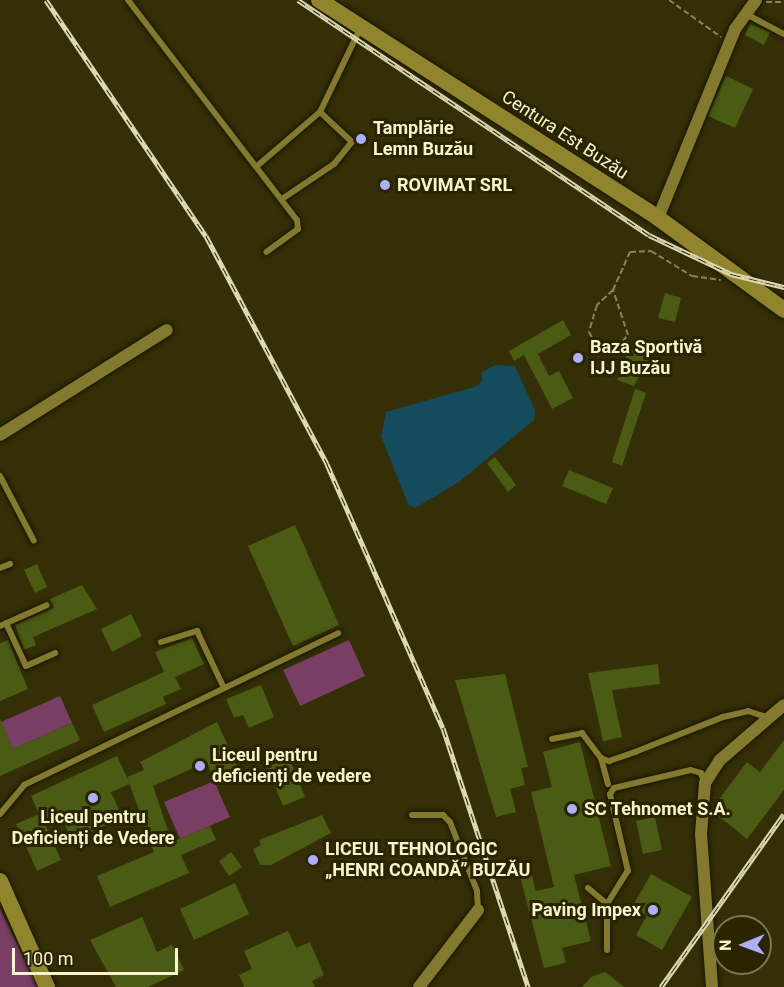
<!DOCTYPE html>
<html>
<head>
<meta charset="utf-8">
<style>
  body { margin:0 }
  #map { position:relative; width:784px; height:987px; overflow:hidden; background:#342f06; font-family:Roboto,sans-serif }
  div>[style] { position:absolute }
  .green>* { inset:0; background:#783e64 }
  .water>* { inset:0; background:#144c5d }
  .building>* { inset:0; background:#4a5b13 }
  .path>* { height:2px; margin-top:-1px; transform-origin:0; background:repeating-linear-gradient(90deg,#87835b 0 6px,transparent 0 9px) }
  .roads { filter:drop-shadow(0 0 2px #1a1702) drop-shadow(0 0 2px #1a1702) }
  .service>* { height:6px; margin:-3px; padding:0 3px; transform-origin:3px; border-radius:3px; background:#837a2f }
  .minor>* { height:12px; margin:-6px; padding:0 6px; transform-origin:6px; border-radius:6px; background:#837a2f }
  .secondary>* { height:16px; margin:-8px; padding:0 8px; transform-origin:8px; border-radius:8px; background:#90852c }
  .rail>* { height:5px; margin-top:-2.5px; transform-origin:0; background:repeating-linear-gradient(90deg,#2a2500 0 9px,#dcd9b4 0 18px); box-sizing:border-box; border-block:2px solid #dcd9b4 }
  .dots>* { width:16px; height:16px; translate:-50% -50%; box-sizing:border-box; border:3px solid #2a2500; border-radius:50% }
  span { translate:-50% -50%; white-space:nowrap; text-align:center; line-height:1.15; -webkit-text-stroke:6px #2a2500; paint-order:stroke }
  .poi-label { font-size:18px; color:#f7f4cf; font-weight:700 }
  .left { translate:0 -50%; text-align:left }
  .right { translate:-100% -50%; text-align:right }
  .street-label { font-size:18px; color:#f7f4cf }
  .north { position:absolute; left:712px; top:915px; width:60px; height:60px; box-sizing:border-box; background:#2a2500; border:2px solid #7c7853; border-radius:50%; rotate:269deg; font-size:16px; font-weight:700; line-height:24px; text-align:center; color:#f7f4cf }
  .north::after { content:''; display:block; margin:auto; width:21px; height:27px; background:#adaffb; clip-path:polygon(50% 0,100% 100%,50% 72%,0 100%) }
  .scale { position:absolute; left:12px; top:948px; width:166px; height:27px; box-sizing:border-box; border:3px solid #f7f4cf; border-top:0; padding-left:8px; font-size:18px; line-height:21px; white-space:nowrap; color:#f7f4cf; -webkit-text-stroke:4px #2a2500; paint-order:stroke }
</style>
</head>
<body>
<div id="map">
  <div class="green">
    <i style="clip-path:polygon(349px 640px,365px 676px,300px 706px,283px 670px)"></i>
    <i style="clip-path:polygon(60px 696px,72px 723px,13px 749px,1px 722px)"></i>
    <i style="clip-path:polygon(214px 781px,230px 817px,180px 839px,164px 802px)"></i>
    <i style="clip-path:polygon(0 909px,38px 987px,0 987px)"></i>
  </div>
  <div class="water">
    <i style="clip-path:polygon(495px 365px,515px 366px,535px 410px,534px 420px,459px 482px,415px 508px,408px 504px,381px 436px,386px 412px,474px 387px,482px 382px,482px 372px)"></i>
  </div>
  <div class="building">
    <i style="clip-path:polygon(750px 24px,770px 32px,764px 45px,745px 35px)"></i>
    <i style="clip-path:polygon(726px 76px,753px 89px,735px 128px,708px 116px)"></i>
    <i style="clip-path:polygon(665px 293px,681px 298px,675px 322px,658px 318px)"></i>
    <i style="clip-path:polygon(563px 320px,571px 335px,538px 354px,549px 376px,559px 371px,573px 398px,552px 409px,524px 355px,514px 361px,509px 351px)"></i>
    <i style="clip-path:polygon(639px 342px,654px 348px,634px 386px,617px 380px,630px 345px,637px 348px)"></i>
    <i style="clip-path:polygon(635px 389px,646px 393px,622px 466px,612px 462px)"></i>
    <i style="clip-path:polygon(495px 457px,516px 485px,508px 492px,487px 463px)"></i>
    <i style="clip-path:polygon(569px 470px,613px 488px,606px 504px,562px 486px)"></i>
    <i style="clip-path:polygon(295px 525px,339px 625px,293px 646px,248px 546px)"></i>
    <i style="clip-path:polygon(37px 564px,47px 587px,35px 593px,24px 570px)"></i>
    <i style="clip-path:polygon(82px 585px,97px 609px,33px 637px,36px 645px,24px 650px,15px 625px,54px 608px,50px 599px)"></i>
    <i style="clip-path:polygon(131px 614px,142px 636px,112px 652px,101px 629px)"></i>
    <i style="clip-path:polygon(192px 638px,204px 664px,175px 677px,181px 689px,163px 697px,166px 704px,104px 732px,92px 705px,164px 672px,155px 652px)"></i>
    <i style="clip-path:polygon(8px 640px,28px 689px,0 701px,0 643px)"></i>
    <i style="clip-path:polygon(658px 664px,660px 684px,612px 690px,622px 737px,603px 741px,588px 673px)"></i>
    <i style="clip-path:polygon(505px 674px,528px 767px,521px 768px,525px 785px,510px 789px,516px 812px,496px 817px,455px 680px)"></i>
    <i style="clip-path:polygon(261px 685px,274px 717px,249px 728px,243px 715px,234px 718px,226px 699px)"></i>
    <i style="clip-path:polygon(0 719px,13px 749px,72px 723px,80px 740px,0 776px)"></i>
    <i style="clip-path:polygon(217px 722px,241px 774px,216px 786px,207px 762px,153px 786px,172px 842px,210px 826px,216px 840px,181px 855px,189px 873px,110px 907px,97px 876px,154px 852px,127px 777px,144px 770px,140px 762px)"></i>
    <i style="clip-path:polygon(784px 740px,784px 790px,747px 839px,711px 810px,747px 762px,760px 772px)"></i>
    <i style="clip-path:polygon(580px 742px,611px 866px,574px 875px,591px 941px,562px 948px,566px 963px,544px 968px,520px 876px,531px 873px,536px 891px,554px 887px,531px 792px,552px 787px,543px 752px)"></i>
    <i style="clip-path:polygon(117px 756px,130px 784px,111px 792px,123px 819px,71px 839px,60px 814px,44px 822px,61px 860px,37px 871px,16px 824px,39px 814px,31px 796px)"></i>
    <i style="clip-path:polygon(289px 758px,305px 797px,283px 806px,267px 767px)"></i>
    <i style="clip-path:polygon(322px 815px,331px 833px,271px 865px,260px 865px,253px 849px,261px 845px,259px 840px)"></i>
    <i style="clip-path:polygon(655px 817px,662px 850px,643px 854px,636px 821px)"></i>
    <i style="clip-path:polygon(231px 852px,242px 867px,229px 876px,219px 861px)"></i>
    <i style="clip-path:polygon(651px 874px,692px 897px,662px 950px,636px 935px,647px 915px,632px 907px)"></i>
    <i style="clip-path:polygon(235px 883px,249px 914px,194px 940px,180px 909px)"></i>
    <i style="clip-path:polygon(142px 917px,157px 952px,172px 945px,184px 970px,148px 987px,116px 987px,90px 940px)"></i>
    <i style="clip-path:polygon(288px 931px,296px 948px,310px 942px,324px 975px,312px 981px,315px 987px,244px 987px,239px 975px,252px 969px,244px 951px)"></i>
    <i style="clip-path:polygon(605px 972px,624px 987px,582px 987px,591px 977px)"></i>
  </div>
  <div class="path">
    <i style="left:669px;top:0;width:64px;rotate:35.4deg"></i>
    <i style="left:766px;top:2px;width:18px"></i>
    <i style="left:613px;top:290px;width:22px;rotate:137deg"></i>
    <i style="left:597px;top:305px;width:28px;rotate:107deg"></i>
    <i style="left:589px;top:332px;width:21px;rotate:62deg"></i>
    <i style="left:599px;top:351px;width:13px;rotate:18deg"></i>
    <i style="left:611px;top:355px;width:26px;rotate:-50deg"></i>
    <i style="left:628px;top:335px;width:47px;rotate:-108.4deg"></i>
    <i style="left:613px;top:290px;width:42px;rotate:-65.9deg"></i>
    <i style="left:630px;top:252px;width:21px;rotate:-3deg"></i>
    <i style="left:651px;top:251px;width:48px;rotate:31.4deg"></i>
    <i style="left:692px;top:276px;width:29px;rotate:8deg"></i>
  </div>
  <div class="roads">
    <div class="service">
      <i style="left:128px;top:0;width:277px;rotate:52.5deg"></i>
      <i style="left:297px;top:220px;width:9px;rotate:84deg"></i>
      <i style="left:298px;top:229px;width:39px;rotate:144deg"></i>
      <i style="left:746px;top:14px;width:43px;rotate:27.8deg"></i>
      <i style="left:257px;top:166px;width:83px;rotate:-40.6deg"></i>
      <i style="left:320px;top:112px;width:92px;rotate:-64.3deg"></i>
      <i style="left:282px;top:199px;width:63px;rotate:-33.9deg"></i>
      <i style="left:334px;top:164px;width:28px;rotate:-51deg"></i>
      <i style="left:352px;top:142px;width:44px;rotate:-136.8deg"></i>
      <i style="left:0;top:476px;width:73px;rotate:62.4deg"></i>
      <i style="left:0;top:568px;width:11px;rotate:-22deg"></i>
      <i style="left:6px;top:623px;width:47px;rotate:65.1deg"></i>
      <i style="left:26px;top:666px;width:32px;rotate:-24deg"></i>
      <i style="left:0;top:626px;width:51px;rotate:-24.1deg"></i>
      <i style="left:161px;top:642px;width:38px;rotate:-17deg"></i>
      <i style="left:197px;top:631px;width:63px;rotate:64.7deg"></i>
      <i style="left:552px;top:739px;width:31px;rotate:-11deg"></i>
      <i style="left:582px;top:733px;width:31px;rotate:53deg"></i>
      <i style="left:601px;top:758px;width:27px;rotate:75deg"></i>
      <i style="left:601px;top:758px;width:9px;rotate:21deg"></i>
      <i style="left:609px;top:761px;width:28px;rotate:-19deg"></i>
      <i style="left:635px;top:752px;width:95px;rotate:-21.7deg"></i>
      <i style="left:723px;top:717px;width:26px;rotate:-13deg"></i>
      <i style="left:748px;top:711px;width:22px;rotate:18deg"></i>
      <i style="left:0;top:814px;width:38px;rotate:-50deg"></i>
      <i style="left:24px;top:785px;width:349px;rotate:-25.8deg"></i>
      <i style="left:412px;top:815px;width:31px"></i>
      <i style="left:443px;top:815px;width:10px;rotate:45deg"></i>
      <i style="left:450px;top:822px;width:74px;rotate:68.6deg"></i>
      <i style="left:477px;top:891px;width:19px;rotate:87deg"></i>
      <i style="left:588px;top:888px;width:25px;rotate:40deg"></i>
      <i style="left:607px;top:950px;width:46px;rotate:-90deg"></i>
      <i style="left:607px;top:904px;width:39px;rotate:-58deg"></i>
      <i style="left:628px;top:871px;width:79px;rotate:-103.2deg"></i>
      <i style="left:610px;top:794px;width:7px;rotate:-56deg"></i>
      <i style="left:614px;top:788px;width:79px;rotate:-13.2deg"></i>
      <i style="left:691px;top:770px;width:10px;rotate:17deg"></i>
      <i style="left:701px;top:773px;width:9px;rotate:72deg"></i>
    </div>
    <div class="minor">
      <i style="left:658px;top:218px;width:204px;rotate:-67.8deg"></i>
      <i style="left:735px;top:29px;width:36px;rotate:-54deg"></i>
      <i style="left:0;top:435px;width:197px;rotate:-32.2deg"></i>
      <i style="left:419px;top:987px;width:97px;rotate:-52.5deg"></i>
      <i style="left:712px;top:987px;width:153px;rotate:-94.1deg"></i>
      <i style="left:701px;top:834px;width:51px;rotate:-85.5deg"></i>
      <i style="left:705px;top:783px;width:27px;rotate:-57deg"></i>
      <i style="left:720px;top:760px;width:84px;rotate:-40.7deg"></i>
    </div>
    <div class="secondary">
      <i style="left:319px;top:0;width:403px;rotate:32.7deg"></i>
      <i style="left:658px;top:218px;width:156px;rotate:36.1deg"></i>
      <i style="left:0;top:881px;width:116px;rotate:66.1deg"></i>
    </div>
  </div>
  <div class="rail">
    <i style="left:46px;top:0;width:285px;rotate:55.9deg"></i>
    <i style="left:206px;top:236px;width:258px;rotate:62deg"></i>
    <i style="left:327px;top:464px;width:288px;rotate:66.3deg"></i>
    <i style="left:443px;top:728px;width:273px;rotate:71.8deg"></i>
    <i style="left:298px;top:0;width:422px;rotate:33.8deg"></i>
    <i style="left:649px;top:235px;width:91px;rotate:25.4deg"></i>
    <i style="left:731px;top:274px;width:55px;rotate:13.8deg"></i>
    <i style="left:661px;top:987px;width:212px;rotate:-54.6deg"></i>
  </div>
  <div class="dots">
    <i style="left:361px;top:139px;background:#adaffb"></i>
    <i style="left:385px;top:185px;background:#adaffb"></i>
    <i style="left:578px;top:358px;background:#adaffb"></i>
    <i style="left:200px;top:766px;background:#adaffb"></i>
    <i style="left:93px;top:798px;background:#adaffb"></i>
    <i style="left:572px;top:809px;background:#adaffb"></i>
    <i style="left:313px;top:860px;background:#adaffb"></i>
    <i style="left:653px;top:910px;background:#adaffb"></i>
  </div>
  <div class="poi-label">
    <span class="left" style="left:373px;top:139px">Tamplărie<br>Lemn Buzău</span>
    <span class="left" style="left:397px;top:185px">ROVIMAT SRL</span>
    <span class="left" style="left:590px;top:358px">Baza Sportivă<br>IJJ Buzău</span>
    <span class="left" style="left:212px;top:766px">Liceul pentru<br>deficienți de vedere</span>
    <span class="left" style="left:584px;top:809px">SC Tehnomet S.A.</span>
    <span style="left:93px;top:828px">Liceul pentru<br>Deficienți de Vedere</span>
    <span class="left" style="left:325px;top:860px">LICEUL TEHNOLOGIC<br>„HENRI COANDĂ” BUZĂU</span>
    <span class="right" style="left:641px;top:910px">Paving Impex</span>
  </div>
  <div class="street-label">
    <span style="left:565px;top:135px;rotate:33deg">Centura Est Buzău</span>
  </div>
  <div class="north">N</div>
  <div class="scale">100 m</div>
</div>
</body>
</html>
